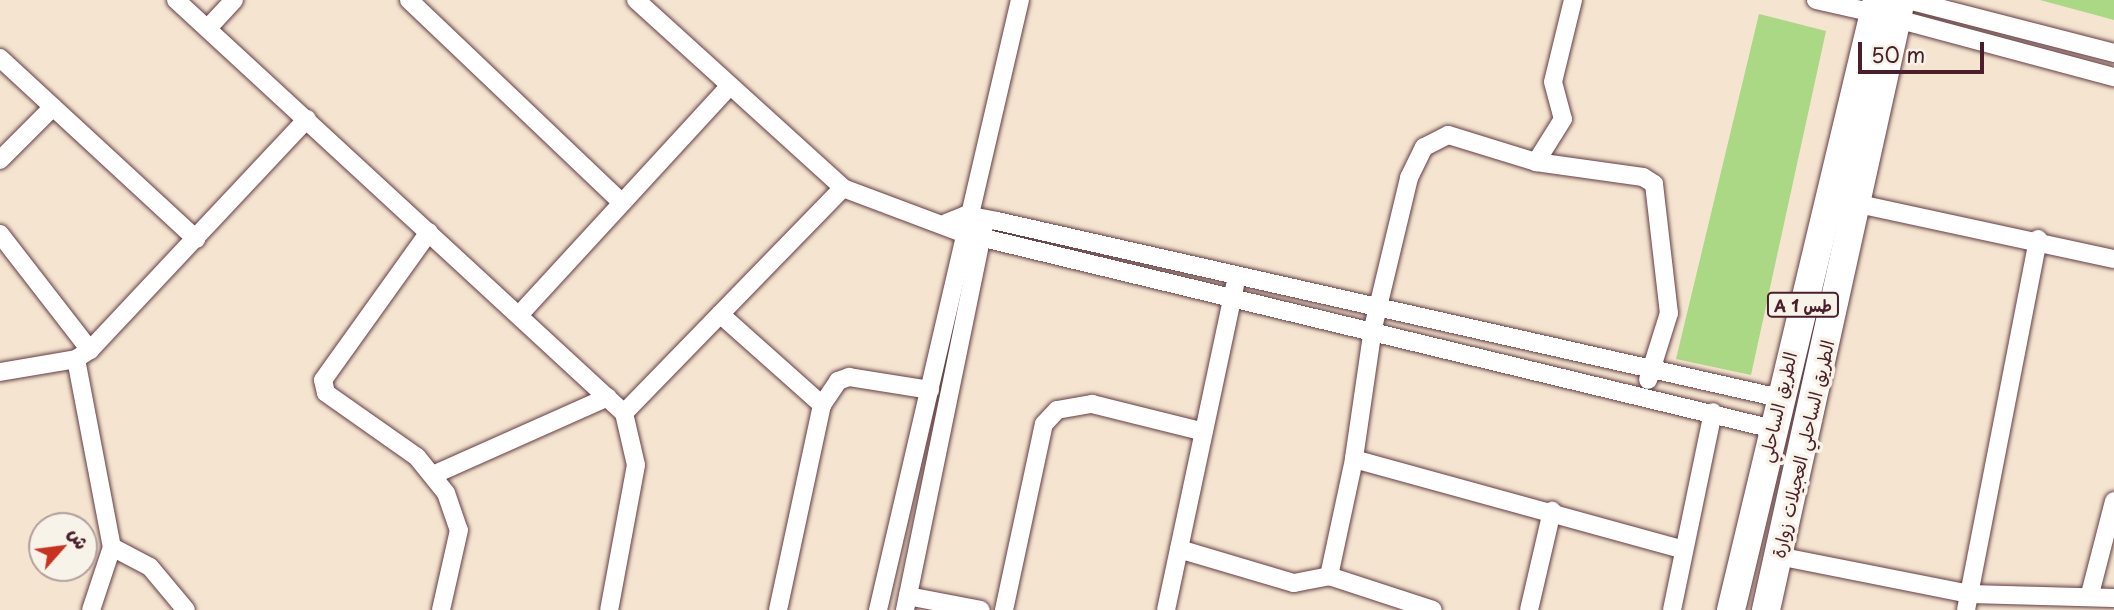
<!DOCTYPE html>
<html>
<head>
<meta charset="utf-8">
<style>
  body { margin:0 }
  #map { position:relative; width:2114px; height:610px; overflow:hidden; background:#f5e5d0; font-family:"Playpen Sans","Playpen Sans Arabic",sans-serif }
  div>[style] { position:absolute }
  .green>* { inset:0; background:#aad885 }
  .roads { filter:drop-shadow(0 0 2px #643d44) drop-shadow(0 0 2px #643d44) }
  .minor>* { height:18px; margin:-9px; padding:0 9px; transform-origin:9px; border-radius:9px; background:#fff }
  .trunk>* { height:28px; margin:-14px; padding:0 14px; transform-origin:14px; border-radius:14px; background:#fff }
  span { translate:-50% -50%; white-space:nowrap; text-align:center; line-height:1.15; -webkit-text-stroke:7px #f7f3e8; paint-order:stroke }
  .shield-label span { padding:2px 5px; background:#f7f3e8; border:2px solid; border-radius:5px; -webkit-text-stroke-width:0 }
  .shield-label { font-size:16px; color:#4a1f2b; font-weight:700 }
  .street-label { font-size:18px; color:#4a1f2b }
  .north { position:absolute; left:28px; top:512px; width:70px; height:70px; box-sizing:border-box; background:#f7f3e8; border:2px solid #b29e9c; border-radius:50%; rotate:62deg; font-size:19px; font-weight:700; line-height:28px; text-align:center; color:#4a1f2b }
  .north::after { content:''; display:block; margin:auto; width:24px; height:32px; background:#c8321e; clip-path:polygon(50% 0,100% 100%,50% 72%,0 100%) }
  .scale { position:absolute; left:1858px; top:42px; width:126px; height:32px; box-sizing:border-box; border:4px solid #4a1f2b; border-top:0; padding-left:9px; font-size:21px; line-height:24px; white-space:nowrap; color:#4a1f2b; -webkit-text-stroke:5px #f7f3e8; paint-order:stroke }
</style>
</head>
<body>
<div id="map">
  <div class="green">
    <i style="clip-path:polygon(2040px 0,2114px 0,2114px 20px)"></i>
    <i style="clip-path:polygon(1759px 14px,1826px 31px,1751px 375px,1676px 359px)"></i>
  </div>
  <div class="roads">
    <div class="minor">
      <i style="left:176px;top:0;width:609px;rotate:42.67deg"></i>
      <i style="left:624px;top:413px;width:53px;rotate:77deg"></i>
      <i style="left:636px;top:465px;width:147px;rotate:100.5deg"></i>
      <i style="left:409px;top:0;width:294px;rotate:43.6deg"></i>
      <i style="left:636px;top:0;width:280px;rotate:42.2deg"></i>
      <i style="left:843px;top:188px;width:128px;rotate:20.6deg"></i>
      <i style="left:963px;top:233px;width:833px;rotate:13.6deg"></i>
      <i style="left:1573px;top:0;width:84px;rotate:103.7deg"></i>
      <i style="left:1553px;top:82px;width:38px;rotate:75deg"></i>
      <i style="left:1563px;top:119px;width:51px;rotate:122.1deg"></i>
      <i style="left:1536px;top:162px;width:92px;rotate:-162.9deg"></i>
      <i style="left:1448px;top:135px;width:27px;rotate:153deg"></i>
      <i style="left:1424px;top:147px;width:34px;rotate:116deg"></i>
      <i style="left:1409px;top:178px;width:154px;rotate:103.5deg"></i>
      <i style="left:1373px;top:328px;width:132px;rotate:98.3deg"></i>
      <i style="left:1354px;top:459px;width:339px;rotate:15.4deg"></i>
      <i style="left:1816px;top:0;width:59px;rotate:12.6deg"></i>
      <i style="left:1908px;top:0;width:213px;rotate:14.4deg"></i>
      <i style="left:1897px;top:19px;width:225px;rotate:15deg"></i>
      <i style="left:208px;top:28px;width:38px;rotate:-47deg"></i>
      <i style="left:0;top:58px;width:267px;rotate:42.7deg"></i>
      <i style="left:0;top:160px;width:75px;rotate:-45deg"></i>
      <i style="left:1536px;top:162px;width:108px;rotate:8deg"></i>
      <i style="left:1643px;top:177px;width:13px;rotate:32deg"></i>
      <i style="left:1654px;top:184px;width:130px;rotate:83.4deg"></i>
      <i style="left:1669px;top:313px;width:70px;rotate:107.4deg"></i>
      <i style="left:1859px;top:204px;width:261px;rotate:12.2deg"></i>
      <i style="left:946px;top:223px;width:22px;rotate:-22deg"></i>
      <i style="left:966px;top:215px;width:32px;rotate:11deg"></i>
      <i style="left:997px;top:221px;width:803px;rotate:12.74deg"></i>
      <i style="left:429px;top:232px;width:182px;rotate:125.6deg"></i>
      <i style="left:323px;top:380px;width:13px;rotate:77deg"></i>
      <i style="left:326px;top:393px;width:111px;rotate:35.1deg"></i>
      <i style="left:417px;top:457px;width:46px;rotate:51.1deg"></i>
      <i style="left:446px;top:493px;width:39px;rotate:71deg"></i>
      <i style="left:459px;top:530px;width:82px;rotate:102.7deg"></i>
      <i style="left:0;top:234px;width:147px;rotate:52.2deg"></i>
      <i style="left:520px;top:314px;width:307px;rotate:-47.4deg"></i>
      <i style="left:720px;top:314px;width:137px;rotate:41.7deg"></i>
      <i style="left:76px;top:359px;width:191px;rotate:79.2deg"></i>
      <i style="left:112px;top:547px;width:66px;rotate:108.4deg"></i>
      <i style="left:0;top:372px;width:77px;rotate:-9.7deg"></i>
      <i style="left:76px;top:359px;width:17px;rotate:-33deg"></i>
      <i style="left:90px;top:350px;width:317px;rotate:-46.8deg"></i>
      <i style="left:624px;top:413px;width:314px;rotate:-45.8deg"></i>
      <i style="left:435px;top:474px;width:189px;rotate:-24deg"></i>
      <i style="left:112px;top:547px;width:43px;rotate:27.8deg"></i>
      <i style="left:150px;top:567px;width:56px;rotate:50.1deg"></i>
      <i style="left:1179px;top:549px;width:120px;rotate:16.5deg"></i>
      <i style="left:1294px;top:583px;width:36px;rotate:-11deg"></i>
      <i style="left:1329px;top:576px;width:109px;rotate:18.1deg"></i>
      <i style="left:1778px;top:556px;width:196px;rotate:11.2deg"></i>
      <i style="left:1970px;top:594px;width:144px;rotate:1.6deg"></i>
      <i style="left:1329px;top:576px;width:120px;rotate:-77.9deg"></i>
      <i style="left:2090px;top:594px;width:96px;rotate:-75.5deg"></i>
      <i style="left:908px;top:596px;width:74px;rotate:10.9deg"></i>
      <i style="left:778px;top:610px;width:210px;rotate:-77.9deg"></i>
      <i style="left:822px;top:405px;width:29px;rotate:-56deg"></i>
      <i style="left:838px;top:381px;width:12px;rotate:-20deg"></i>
      <i style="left:849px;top:377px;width:82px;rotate:9.1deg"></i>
      <i style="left:878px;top:610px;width:626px;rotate:-76.9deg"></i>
      <i style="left:905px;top:610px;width:392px;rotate:-78.4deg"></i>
      <i style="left:1004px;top:610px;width:190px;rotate:-77.9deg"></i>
      <i style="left:1044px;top:424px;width:19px;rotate:-47deg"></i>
      <i style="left:1057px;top:410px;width:36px;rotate:-10deg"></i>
      <i style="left:1092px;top:404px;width:115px;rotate:14deg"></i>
      <i style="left:1166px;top:610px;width:332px;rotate:-78deg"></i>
      <i style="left:1529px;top:610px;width:102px;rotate:-76.9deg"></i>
      <i style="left:1672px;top:610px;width:202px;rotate:-78.3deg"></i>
      <i style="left:1966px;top:610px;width:378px;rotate:-79deg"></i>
    </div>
    <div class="trunk">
      <i style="left:1731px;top:610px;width:627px;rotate:-76.54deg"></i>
      <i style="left:1766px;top:610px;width:625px;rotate:-77.52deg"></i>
    </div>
  </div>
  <div class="shield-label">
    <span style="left:1803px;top:305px">A 1 طس</span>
  </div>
  <div class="street-label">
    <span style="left:1778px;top:407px;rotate:-77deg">الطريق الساحلي</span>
    <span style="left:1803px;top:449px;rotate:-77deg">الطريق الساحلي العجيلات زوارة</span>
  </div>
  <div class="north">ش</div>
  <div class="scale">50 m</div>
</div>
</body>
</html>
